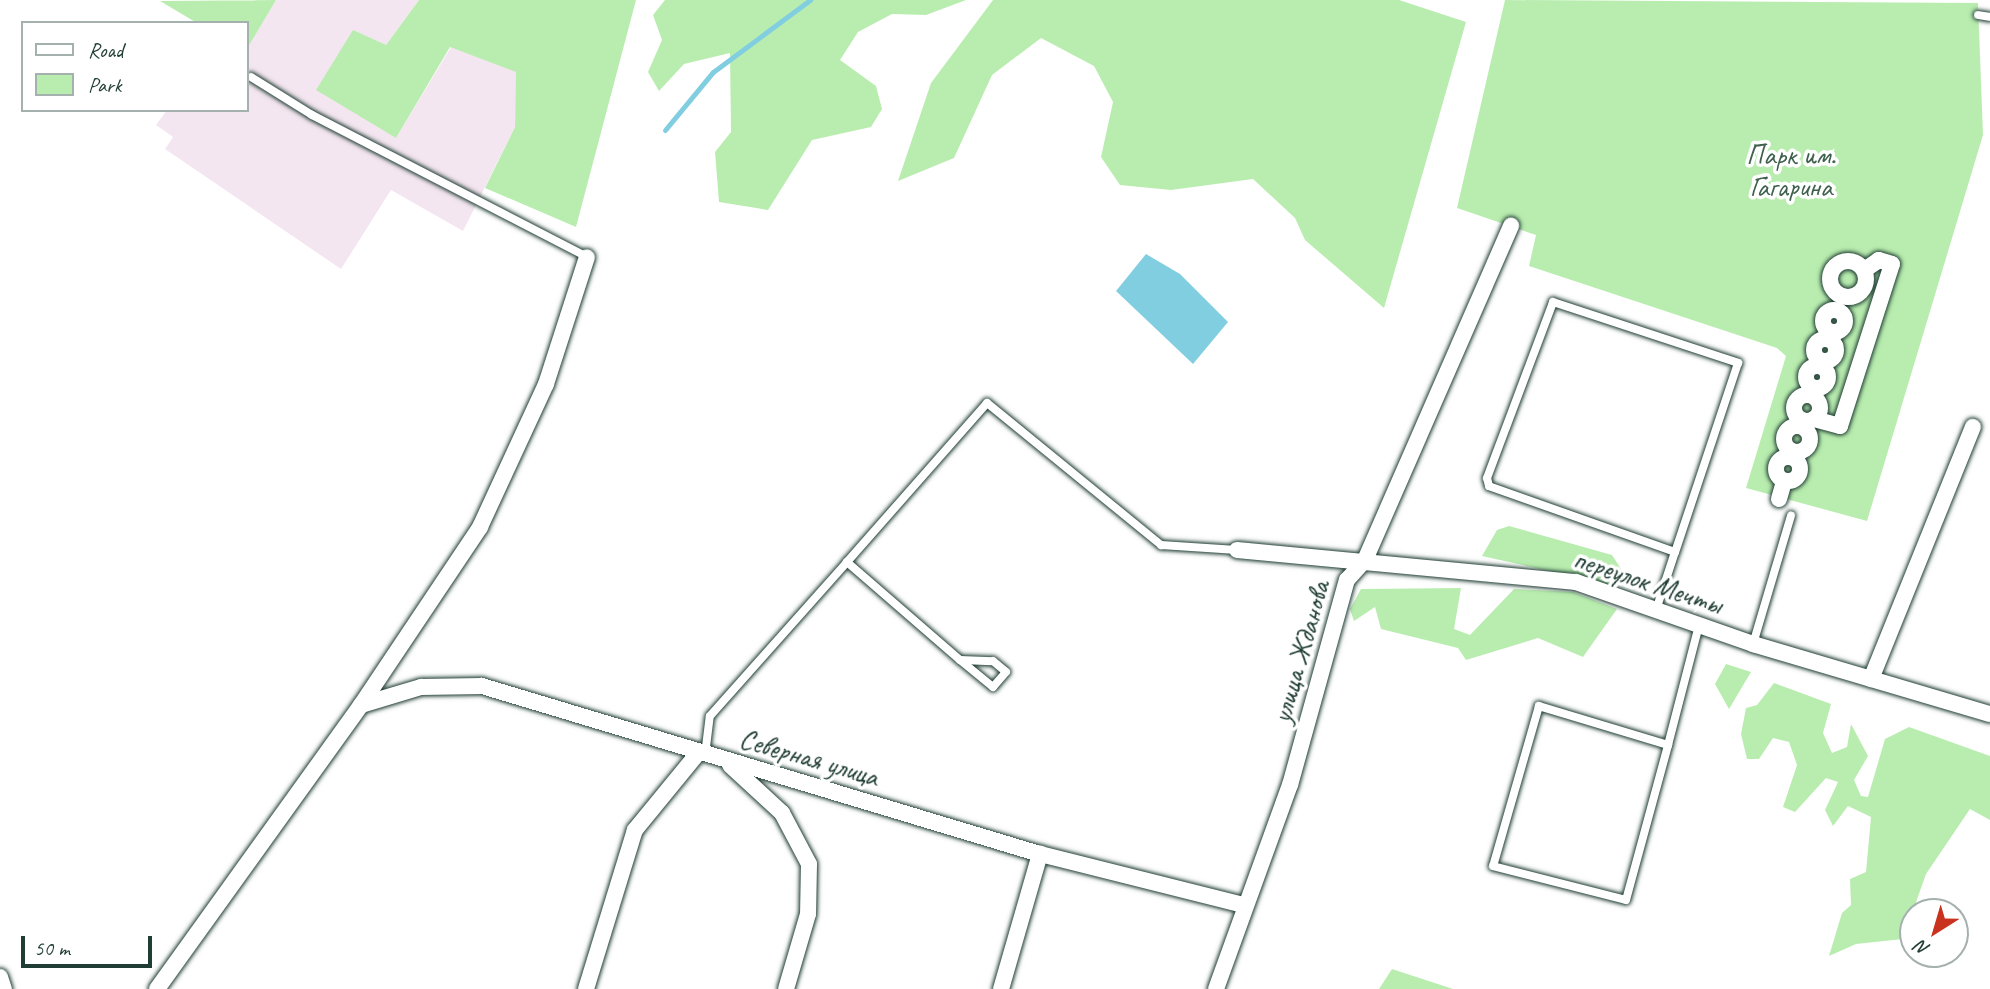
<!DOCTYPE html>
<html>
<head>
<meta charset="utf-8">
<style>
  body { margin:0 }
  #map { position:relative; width:1990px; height:989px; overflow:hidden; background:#fff; font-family:Caveat,sans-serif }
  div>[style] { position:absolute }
  .built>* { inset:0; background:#f4e6f0 }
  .green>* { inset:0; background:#b9edaf }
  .water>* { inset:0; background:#81cee0 }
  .stream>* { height:5px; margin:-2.5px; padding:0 2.5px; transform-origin:2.5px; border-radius:2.5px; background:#81cee0 }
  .roads { filter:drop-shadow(0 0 2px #1f3d34) drop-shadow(0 0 2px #1f3d34) }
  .lane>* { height:8px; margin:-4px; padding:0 4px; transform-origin:4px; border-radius:4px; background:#fff }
  .street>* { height:16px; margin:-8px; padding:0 8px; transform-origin:8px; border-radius:8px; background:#fff }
  .street>.ring { margin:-8px; padding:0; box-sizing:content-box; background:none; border:16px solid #fff; border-radius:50% }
  span { translate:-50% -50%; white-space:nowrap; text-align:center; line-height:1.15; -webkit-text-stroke:7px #fff; paint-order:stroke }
  .park-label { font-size:28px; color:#3e604d }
  .street-label { font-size:28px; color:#1f3d34 }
  .legend { position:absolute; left:21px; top:21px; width:228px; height:91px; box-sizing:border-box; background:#fff; border:2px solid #a5b1ae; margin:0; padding:9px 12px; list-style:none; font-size:21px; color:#1f3d34 }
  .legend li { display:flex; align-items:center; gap:14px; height:35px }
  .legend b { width:35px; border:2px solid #a5b1ae }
  .north { position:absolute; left:1899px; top:898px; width:70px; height:70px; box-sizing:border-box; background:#fff; border:2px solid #a5b1ae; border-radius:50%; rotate:217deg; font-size:19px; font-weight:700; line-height:28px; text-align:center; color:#1f3d34 }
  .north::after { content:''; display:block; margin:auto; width:24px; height:32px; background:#c8321e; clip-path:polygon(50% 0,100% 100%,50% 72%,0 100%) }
  .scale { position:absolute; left:21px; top:936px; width:131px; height:32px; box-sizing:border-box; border:4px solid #1f3d34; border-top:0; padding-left:9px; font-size:21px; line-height:24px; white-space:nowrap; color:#1f3d34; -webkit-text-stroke:5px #fff; paint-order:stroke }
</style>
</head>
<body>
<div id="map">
  <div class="built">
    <i style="clip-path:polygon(276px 0,419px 0,386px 45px,396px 138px,451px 47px,517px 72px,515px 127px,463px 231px,391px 190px,341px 269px,165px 149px,173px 137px,156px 125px,167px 110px,247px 110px,247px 49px)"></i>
  </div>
  <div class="green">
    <i style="clip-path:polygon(276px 0,247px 49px,247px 23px,197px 23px,160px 1px)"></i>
    <i style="clip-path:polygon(419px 0,636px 0,576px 227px,485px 188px,515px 127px,516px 72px,450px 47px,396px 138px,316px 90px,353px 30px,386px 45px)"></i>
    <i style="clip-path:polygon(665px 0,966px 0,926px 15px,892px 14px,858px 32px,840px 60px,876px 86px,882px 109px,871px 127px,812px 140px,768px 210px,719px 202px,715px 152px,731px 132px,730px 53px,684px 64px,659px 91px,648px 72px,662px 40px,653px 15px)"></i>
    <i style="clip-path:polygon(993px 0,1399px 0,1466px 22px,1384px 308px,1305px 240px,1295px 218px,1253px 179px,1171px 190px,1120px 185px,1101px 157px,1113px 102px,1094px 66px,1041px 38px,992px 75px,954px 158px,898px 181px,931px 83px)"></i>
    <i style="clip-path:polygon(1505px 0,1978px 3px,1983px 135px,1867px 521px,1746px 488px,1786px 356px,1777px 348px,1529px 266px,1536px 235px,1457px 208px)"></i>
    <i style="clip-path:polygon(1509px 526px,1612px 555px,1623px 572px,1616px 586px,1482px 556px,1497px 530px)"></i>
    <i style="clip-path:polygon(1461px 588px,1454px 629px,1470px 635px,1514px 589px,1573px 592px,1617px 609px,1583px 657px,1538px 638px,1466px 660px,1458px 648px,1381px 629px,1375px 607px,1354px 621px,1350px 609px,1361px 589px)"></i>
    <i style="clip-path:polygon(1726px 664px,1751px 672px,1729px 709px,1715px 684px)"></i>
    <i style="clip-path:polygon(1774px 683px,1831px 704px,1823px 733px,1832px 753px,1847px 747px,1851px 724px,1868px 756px,1854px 780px,1861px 796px,1868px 797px,1885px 739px,1909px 727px,1990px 756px,1990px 820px,1970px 809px,1926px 874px,1903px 939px,1856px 944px,1829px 956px,1842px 913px,1851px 905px,1850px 879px,1866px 872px,1871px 817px,1848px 806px,1833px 826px,1825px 810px,1838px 782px,1826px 778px,1795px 812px,1783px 807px,1797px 765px,1789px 742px,1773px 738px,1759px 759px,1747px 759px,1741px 734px,1746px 708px,1757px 705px)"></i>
    <i style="clip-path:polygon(1392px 969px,1453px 989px,1379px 989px)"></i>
  </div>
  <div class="water">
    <i style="clip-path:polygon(1146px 254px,1180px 274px,1228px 322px,1193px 364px,1116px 291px)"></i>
  </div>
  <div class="stream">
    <i style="left:665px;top:130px;width:75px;rotate:-50.4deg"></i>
    <i style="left:713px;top:72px;width:121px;rotate:-36.6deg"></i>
  </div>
  <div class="roads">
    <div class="lane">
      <i style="left:1978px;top:15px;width:12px;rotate:9deg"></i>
      <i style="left:251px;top:77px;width:72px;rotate:31.9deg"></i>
      <i style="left:312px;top:115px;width:309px;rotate:27.3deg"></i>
      <i style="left:1656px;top:610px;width:61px;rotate:-71.9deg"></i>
      <i style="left:1675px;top:552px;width:197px;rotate:-160.5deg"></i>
      <i style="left:1489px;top:486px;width:8px;rotate:-104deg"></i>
      <i style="left:1487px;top:478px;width:188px;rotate:-69.4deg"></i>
      <i style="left:1553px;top:302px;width:195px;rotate:18.2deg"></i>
      <i style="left:1738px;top:363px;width:199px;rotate:108.4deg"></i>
      <i style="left:1753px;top:644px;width:134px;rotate:-73.5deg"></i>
      <i style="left:960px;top:660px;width:33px;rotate:2deg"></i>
      <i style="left:993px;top:661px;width:17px;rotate:40deg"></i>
      <i style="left:1006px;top:672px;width:20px;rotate:131deg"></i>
      <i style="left:993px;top:687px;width:43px;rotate:-140.7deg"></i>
      <i style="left:960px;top:660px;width:150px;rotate:-139.1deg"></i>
      <i style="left:847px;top:562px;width:212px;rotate:-48.6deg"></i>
      <i style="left:987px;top:403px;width:225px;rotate:39.2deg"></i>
      <i style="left:1161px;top:545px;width:76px;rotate:3.8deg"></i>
      <i style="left:1668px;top:745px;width:135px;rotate:-163.2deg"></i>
      <i style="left:1539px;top:706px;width:166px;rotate:106deg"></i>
      <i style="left:1493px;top:866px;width:137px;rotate:14.3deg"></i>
      <i style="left:1626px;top:900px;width:161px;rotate:-74.8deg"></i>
      <i style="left:1668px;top:745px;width:124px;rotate:-75.5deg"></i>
      <i style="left:705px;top:755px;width:39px;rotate:-83deg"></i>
      <i style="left:710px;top:716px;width:206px;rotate:-48.3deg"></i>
    </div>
    <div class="street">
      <i class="ring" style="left:1830px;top:261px;width:20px;height:20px"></i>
      <i class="ring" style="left:1823px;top:310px;width:6px;height:6px"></i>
      <i class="ring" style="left:1814px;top:339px;width:6px;height:6px"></i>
      <i class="ring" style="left:1806px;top:366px;width:6px;height:6px"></i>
      <i class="ring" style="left:1794px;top:395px;width:10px;height:10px"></i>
      <i style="left:1814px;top:419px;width:27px;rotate:15deg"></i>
      <i style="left:1840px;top:426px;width:170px;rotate:-72.2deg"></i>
      <i style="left:1892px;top:264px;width:14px;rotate:-163deg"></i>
      <i style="left:1879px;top:260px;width:18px;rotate:146deg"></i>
      <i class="ring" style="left:1784px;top:426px;width:10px;height:10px"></i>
      <i class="ring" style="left:1776px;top:457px;width:8px;height:8px"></i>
      <i style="left:1779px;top:499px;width:19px;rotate:-74deg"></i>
      <i style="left:1237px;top:550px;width:341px;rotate:5.4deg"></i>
      <i style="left:1576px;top:582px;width:188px;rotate:19.3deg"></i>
      <i style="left:1753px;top:644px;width:247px;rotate:16.5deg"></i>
      <i style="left:1871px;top:679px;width:272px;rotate:-68deg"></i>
      <i style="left:361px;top:705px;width:214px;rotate:-56.2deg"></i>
      <i style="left:480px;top:527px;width:157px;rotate:-65.2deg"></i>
      <i style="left:546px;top:384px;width:133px;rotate:-72.1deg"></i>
      <i style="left:730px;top:765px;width:71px;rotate:42.7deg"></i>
      <i style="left:782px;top:813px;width:58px;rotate:62.1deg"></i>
      <i style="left:809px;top:864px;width:50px;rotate:91.1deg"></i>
      <i style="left:808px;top:914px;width:78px;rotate:106.3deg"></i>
      <i style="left:0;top:977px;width:13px;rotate:72deg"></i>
      <i style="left:157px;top:989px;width:350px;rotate:-54.3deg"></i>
      <i style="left:361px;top:705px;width:63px;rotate:-16.7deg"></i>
      <i style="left:421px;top:687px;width:61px;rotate:-0.9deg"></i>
      <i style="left:482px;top:686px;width:583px;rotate:16.76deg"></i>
      <i style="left:1040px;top:854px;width:209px;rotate:14.1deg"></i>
      <i style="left:586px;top:989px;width:166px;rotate:-72.9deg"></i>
      <i style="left:635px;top:830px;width:99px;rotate:-50.7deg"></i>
      <i style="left:1001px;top:989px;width:141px;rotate:-73.9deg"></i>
      <i style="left:1216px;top:989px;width:217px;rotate:-70.1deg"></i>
      <i style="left:1290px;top:785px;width:213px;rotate:-74.5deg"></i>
      <i style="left:1347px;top:580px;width:27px;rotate:-48deg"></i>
      <i style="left:1365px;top:560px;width:365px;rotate:-66.4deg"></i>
    </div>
  </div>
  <div class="park-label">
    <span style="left:1791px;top:171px">Парк им.<br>Гагарина</span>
  </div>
  <div class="street-label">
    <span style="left:1648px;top:582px;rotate:18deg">переулок Мечты</span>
    <span style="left:1301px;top:652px;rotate:-74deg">улица Жданова</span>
    <span style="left:809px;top:758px;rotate:16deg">Северная улица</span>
  </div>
  <ul class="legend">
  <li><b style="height:9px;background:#fff"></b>Road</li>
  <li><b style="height:19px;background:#b9edaf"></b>Park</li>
  </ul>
  <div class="north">N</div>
  <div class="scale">50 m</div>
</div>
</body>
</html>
